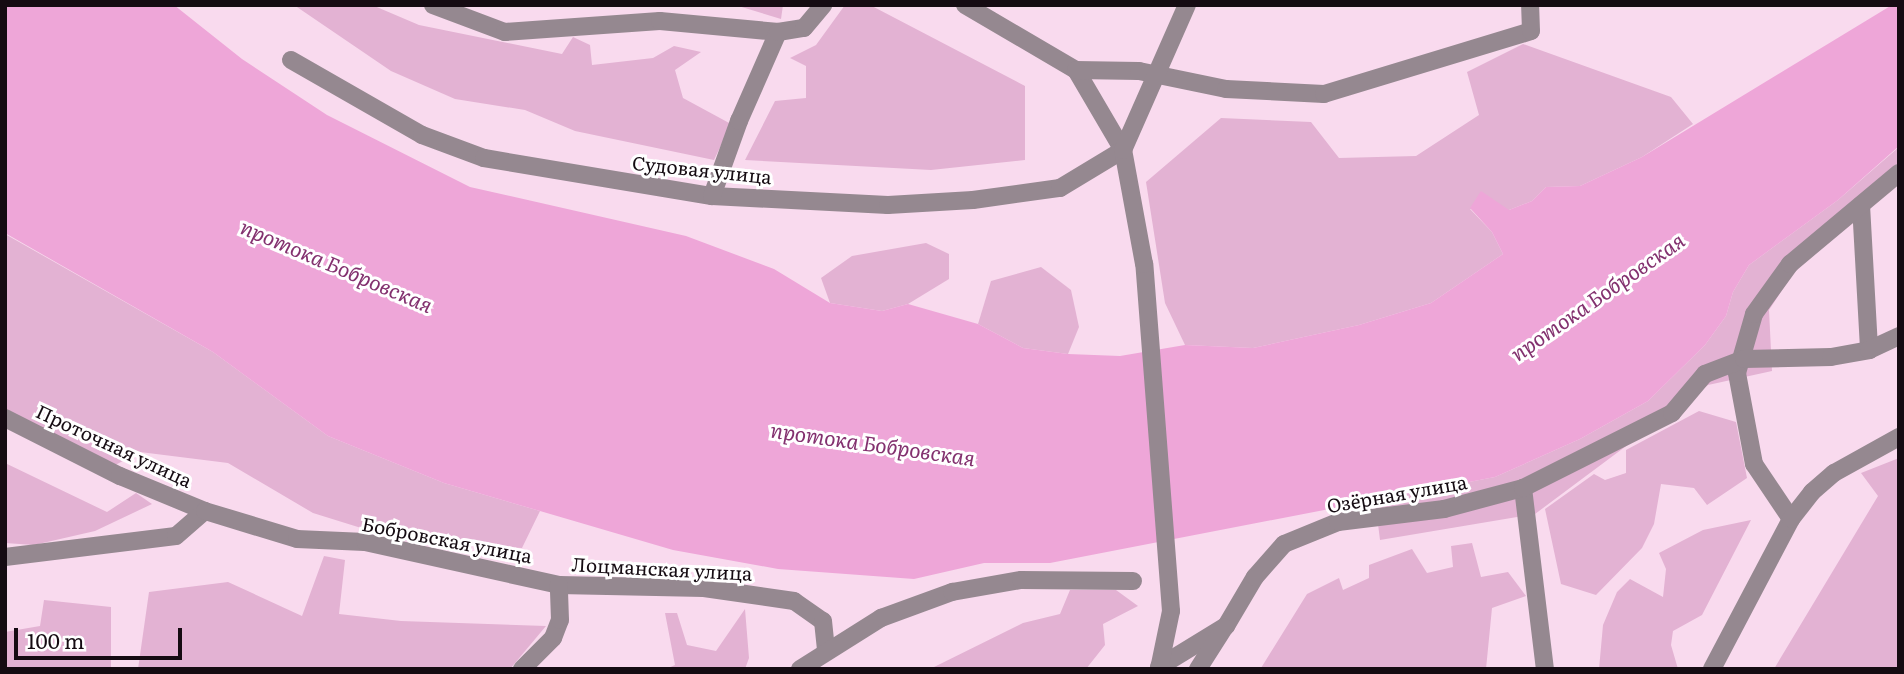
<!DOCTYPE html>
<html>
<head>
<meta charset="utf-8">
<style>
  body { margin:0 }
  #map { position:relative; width:1904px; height:674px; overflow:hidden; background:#f9daee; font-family:Literata,serif }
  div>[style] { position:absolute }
  .green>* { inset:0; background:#e3b2d3 }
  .water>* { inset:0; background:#eea6d8 }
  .minor>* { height:18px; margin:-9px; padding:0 9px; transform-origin:9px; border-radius:9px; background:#958890 }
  span { translate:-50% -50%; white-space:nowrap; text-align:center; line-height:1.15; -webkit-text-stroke:6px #fff; paint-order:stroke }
  .street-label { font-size:19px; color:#150b12 }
  .water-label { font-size:21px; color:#83316f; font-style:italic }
  .frame { position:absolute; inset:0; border:7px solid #150b12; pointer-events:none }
  .scale { position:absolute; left:14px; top:628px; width:168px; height:32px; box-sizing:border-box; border:4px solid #150b12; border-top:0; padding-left:9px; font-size:21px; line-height:24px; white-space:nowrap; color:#150b12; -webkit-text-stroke:5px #fff; paint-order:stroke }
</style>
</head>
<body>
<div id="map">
  <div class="green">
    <i style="clip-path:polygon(294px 5px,372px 5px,419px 25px,562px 54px,573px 37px,590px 45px,592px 65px,653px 58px,674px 46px,701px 52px,675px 70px,683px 98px,731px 124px,714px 160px,575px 131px,525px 110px,455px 99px,391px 71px)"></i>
    <i style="clip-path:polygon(735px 5px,783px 5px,781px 19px)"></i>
    <i style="clip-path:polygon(845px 5px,870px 5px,1025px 86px,1025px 160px,931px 170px,745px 160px,775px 101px,806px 98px,806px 66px,790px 58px,816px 45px)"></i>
    <i style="clip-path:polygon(1523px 44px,1671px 97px,1693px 124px,1642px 157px,1580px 186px,1546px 187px,1532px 201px,1509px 210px,1470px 209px,1492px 232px,1503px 254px,1431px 303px,1359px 325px,1253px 348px,1185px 345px,1165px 303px,1146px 182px,1221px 118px,1311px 122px,1339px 158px,1416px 156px,1479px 115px,1467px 72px)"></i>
    <i style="clip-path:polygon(1899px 147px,1899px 182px,1800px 263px,1769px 310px,1772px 371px,1708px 385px,1535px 514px,1380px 540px,1375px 500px,1495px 477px,1580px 439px,1648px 401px,1705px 345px,1726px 316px,1733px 292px,1749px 265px,1838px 200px)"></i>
    <i style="clip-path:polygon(5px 234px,213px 352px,328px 436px,444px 483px,540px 511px,522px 548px,403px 541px,313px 513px,228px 463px,140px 452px,102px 472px,5px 424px)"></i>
    <i style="clip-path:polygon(926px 243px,949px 254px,949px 279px,908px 304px,882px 311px,830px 303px,821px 278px,852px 256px)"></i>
    <i style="clip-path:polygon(1041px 267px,1071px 290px,1079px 327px,1068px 354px,1023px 348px,978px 324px,991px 281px)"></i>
    <i style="clip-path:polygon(1699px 411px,1736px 422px,1747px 478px,1707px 505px,1694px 488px,1661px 484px,1654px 524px,1642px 548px,1596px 595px,1561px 584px,1545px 509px,1594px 474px,1605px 480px,1626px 473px,1626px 450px)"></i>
    <i style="clip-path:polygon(1899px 458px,1899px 669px,1774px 669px,1878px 496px,1861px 473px)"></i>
    <i style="clip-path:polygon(5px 463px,107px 512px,136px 493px,152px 504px,95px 531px,34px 545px,5px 543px)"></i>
    <i style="clip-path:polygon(1751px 520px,1702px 615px,1673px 631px,1671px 645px,1678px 669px,1599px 669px,1603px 625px,1617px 592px,1630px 579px,1663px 597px,1666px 569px,1659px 553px,1703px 530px)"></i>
    <i style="clip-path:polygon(1472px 543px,1481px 577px,1508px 572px,1526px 596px,1492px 608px,1486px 669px,1261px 668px,1307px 594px,1339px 578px,1343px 590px,1369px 578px,1369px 565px,1412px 549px,1427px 573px,1453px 567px,1451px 546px)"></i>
    <i style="clip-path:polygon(324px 556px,345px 560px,339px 614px,401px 621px,546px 626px,510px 669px,138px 669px,149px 592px,228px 582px,302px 616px)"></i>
    <i style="clip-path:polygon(1070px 590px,1116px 590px,1138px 606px,1103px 624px,1105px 645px,1086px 669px,930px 669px,1023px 623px,1060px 614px)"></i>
    <i style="clip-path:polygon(44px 600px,111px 607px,111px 669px,5px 669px,5px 632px,40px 626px)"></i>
    <i style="clip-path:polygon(745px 609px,749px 658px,745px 669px,666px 669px,675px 665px,665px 613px,677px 613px,687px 645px,716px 651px)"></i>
  </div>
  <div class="water">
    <i style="clip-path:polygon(5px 5px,174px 5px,242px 59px,327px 115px,470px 187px,686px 236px,774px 269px,830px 303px,882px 311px,908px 304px,978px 324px,1023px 348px,1068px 354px,1120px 356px,1185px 345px,1253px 348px,1359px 325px,1431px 303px,1503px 254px,1492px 232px,1470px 208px,1481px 191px,1509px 210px,1532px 201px,1546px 187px,1580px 186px,1642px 157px,1892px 5px,1899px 5px,1899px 146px,1838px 200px,1749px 265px,1733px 292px,1726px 316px,1705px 345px,1648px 401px,1580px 439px,1495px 477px,1050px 563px,984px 563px,914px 579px,778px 569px,673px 550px,540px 511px,444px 483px,328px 436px,213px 352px,5px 233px)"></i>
  </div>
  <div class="minor">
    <i style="left:433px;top:5px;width:77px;rotate:20.6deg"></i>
    <i style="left:505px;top:32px;width:155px;rotate:-4.1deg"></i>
    <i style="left:660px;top:21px;width:119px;rotate:5.3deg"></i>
    <i style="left:965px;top:5px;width:129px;rotate:30.4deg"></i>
    <i style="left:1076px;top:70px;width:93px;rotate:59.6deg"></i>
    <i style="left:291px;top:60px;width:151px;rotate:29.8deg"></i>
    <i style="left:422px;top:135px;width:66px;rotate:20.4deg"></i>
    <i style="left:484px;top:158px;width:231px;rotate:9.5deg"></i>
    <i style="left:712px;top:196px;width:176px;rotate:2.9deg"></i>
    <i style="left:888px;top:205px;width:85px;rotate:-3.4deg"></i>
    <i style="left:973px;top:200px;width:88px;rotate:-7.9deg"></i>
    <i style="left:1060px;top:188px;width:74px;rotate:-31.1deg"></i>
    <i style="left:1076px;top:70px;width:63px;rotate:0.9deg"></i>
    <i style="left:1139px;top:71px;width:89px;rotate:11.7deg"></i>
    <i style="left:1226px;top:89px;width:98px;rotate:2.9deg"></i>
    <i style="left:1324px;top:94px;width:216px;rotate:-16.9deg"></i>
    <i style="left:1531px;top:31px;width:26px;rotate:-92deg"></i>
    <i style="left:712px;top:196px;width:80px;rotate:-70.2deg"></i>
    <i style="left:739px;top:121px;width:97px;rotate:-66.3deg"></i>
    <i style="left:778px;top:32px;width:26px;rotate:-9deg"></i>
    <i style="left:804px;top:28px;width:30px;rotate:-50deg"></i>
    <i style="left:1861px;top:205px;width:145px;rotate:86.8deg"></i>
    <i style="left:5px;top:418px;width:129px;rotate:26.8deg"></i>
    <i style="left:120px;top:476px;width:92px;rotate:22.4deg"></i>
    <i style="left:1523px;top:488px;width:182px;rotate:83.1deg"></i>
    <i style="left:1791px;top:519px;width:66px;rotate:-123.9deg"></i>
    <i style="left:1754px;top:464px;width:93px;rotate:-100.6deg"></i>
    <i style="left:1737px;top:373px;width:61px;rotate:-73.9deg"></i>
    <i style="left:1754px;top:314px;width:62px;rotate:-54.2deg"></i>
    <i style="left:1790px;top:264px;width:142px;rotate:-39.9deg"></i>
    <i style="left:5px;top:557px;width:172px;rotate:-7deg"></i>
    <i style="left:176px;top:536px;width:38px;rotate:-41deg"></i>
    <i style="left:205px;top:511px;width:96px;rotate:16.9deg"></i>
    <i style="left:297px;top:539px;width:68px;rotate:2.5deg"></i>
    <i style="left:365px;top:542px;width:199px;rotate:12.5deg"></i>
    <i style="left:559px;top:585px;width:145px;rotate:1.2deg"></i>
    <i style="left:704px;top:588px;width:91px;rotate:8.2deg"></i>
    <i style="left:794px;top:601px;width:35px;rotate:35deg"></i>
    <i style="left:823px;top:621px;width:30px;rotate:84deg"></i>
    <i style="left:1159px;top:667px;width:79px;rotate:-31.5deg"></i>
    <i style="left:1226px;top:626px;width:57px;rotate:-59.4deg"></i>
    <i style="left:1255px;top:577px;width:44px;rotate:-48.7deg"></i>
    <i style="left:1284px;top:544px;width:58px;rotate:-22.2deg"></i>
    <i style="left:1338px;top:522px;width:107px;rotate:-7deg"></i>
    <i style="left:1444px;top:509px;width:82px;rotate:-14.9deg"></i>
    <i style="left:1523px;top:488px;width:167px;rotate:-26.7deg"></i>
    <i style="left:1672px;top:413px;width:51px;rotate:-49.8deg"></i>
    <i style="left:1705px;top:374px;width:42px;rotate:-21deg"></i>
    <i style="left:1744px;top:359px;width:87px;rotate:-1.3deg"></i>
    <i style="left:1831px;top:357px;width:39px;rotate:-10deg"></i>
    <i style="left:1869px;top:350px;width:33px;rotate:-25deg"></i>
    <i style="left:522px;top:669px;width:44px;rotate:-45deg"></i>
    <i style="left:553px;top:638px;width:19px;rotate:-69deg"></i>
    <i style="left:560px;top:620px;width:35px;rotate:-92deg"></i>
    <i style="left:800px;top:669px;width:96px;rotate:-32.2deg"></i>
    <i style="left:881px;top:618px;width:76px;rotate:-20.1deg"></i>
    <i style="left:952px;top:592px;width:70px;rotate:-9.9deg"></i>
    <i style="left:1021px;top:580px;width:112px;rotate:0.5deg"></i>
    <i style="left:1159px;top:669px;width:59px;rotate:-78.3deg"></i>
    <i style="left:1171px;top:611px;width:348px;rotate:-94.4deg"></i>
    <i style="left:1144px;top:264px;width:116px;rotate:-100.4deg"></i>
    <i style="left:1123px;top:150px;width:158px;rotate:-66.2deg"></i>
    <i style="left:1198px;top:669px;width:49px;rotate:-57.6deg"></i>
    <i style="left:1712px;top:669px;width:170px;rotate:-62.2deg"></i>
    <i style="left:1791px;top:519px;width:34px;rotate:-52deg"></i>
    <i style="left:1812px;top:492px;width:29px;rotate:-41deg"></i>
    <i style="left:1834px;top:473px;width:74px;rotate:-29deg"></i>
  </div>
  <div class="street-label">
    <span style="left:702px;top:170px;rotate:6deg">Судовая улица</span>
    <span style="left:114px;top:446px;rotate:25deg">Проточная улица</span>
    <span style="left:1397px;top:494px;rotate:-10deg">Озёрная улица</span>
    <span style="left:447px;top:540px;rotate:11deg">Бобровская улица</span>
    <span style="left:662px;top:569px;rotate:3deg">Лоцманская улица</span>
  </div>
  <div class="water-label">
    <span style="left:337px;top:265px;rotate:23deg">протока Бобровская</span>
    <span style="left:1597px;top:296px;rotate:-35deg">протока Бобровская</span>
    <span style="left:873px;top:443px;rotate:8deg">протока Бобровская</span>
  </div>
  <div class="frame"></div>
  <div class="scale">100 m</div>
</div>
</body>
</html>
